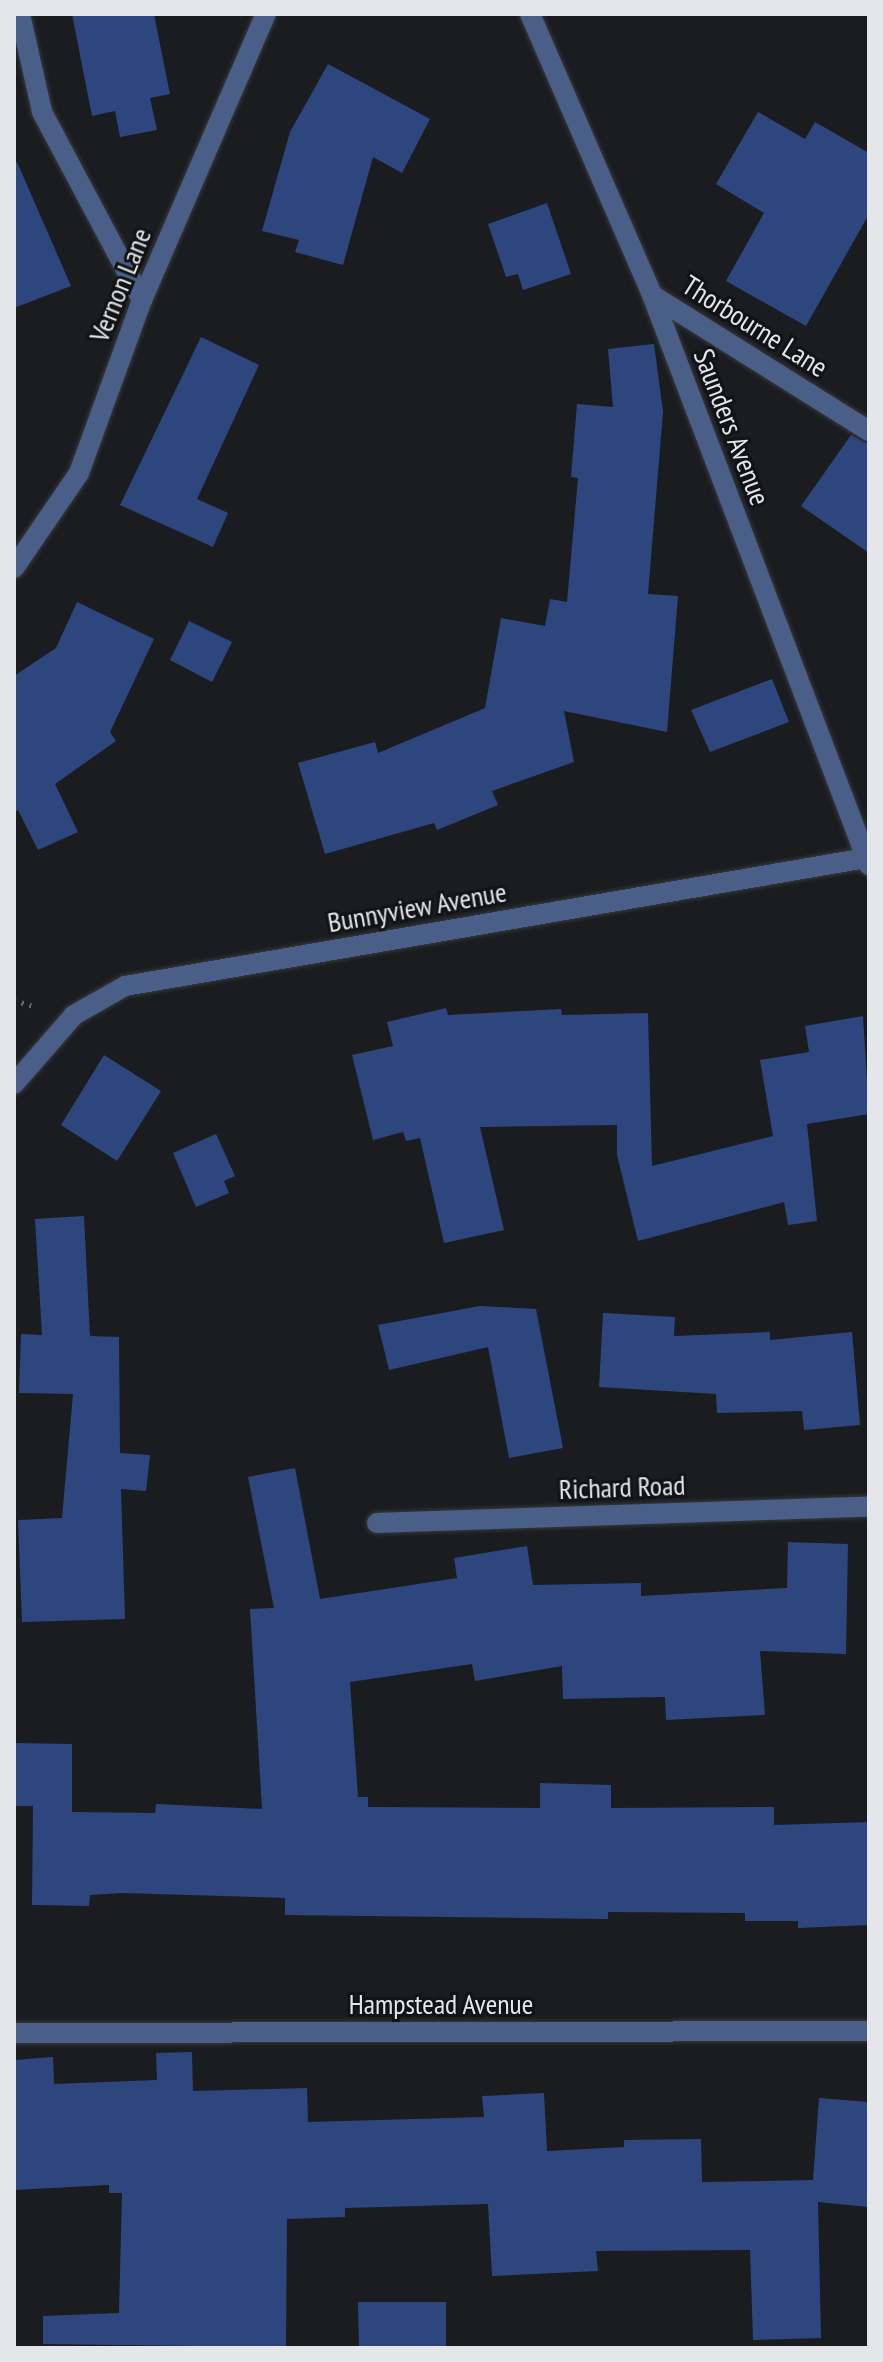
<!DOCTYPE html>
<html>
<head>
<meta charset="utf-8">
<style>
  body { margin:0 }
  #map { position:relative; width:883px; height:2362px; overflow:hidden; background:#1a1c20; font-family:"PT Sans Narrow",sans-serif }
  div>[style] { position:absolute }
  .building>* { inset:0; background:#2d477e }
  .path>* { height:5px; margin-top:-2.5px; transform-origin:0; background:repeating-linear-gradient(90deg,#67696d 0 2px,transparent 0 8px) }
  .roads { filter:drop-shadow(0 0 2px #36383c) drop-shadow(0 0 2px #36383c) }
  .minor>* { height:20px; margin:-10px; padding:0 10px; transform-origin:10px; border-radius:10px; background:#4a5f87 }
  span { translate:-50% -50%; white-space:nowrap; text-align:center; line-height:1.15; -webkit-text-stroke:6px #111317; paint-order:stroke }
  .street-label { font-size:28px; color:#e5e6e9 }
  .frame { position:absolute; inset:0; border:16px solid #e5e6e9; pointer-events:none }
</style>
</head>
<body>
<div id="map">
  <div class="building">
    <i style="clip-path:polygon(72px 14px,154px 14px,170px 94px,150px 98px,157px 130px,120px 137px,115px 111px,92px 116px)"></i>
    <i style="clip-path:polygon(328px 64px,430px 119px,402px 173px,373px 157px,343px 265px,295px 252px,299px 240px,262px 231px,290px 132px)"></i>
    <i style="clip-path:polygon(758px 112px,805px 139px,815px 122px,869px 153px,869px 214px,806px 326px,726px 281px,764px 213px,716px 184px)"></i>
    <i style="clip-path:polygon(17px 162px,71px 286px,14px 308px,14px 163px)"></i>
    <i style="clip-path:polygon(547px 203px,571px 274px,523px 290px,518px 274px,506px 277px,488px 224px)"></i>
    <i style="clip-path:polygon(201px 337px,259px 365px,197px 499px,228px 513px,213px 547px,120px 505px)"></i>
    <i style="clip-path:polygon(654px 344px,663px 412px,648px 594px,678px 596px,667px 732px,564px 711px,574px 762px,492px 791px,498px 805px,437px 830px,434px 823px,325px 854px,298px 763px,375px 742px,378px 753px,485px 708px,501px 618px,545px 626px,550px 599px,567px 602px,578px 478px,571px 477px,577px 404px,613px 407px,608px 349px)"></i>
    <i style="clip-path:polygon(851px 435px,869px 444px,869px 553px,801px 506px)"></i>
    <i style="clip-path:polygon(77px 602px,154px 639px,110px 732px,116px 741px,55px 784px,78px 832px,38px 850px,18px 810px,14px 813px,14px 676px,56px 648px)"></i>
    <i style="clip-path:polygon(189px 621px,232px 642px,212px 682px,170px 660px)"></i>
    <i style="clip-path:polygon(772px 679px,789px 722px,710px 752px,691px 710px)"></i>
    <i style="clip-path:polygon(446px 1008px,448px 1015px,561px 1009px,562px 1015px,648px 1013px,652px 1166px,773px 1136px,760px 1060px,809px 1052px,805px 1026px,863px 1016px,869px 1114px,807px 1124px,817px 1221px,788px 1225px,784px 1202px,638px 1241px,617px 1155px,617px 1125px,480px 1127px,504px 1230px,444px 1243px,420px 1138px,406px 1141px,403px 1132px,373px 1140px,352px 1055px,393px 1046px,387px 1022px)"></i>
    <i style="clip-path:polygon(104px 1055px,161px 1091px,117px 1161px,61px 1125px)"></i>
    <i style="clip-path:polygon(216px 1134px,235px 1176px,224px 1181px,229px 1193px,196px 1207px,173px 1153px)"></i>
    <i style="clip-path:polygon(84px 1216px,90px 1336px,119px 1337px,120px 1453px,150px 1455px,146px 1491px,121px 1489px,125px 1619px,22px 1622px,18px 1520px,62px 1518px,73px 1394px,19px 1393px,21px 1334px,42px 1335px,35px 1219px)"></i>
    <i style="clip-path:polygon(480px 1306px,536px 1309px,563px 1448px,509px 1458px,488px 1347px,389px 1370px,378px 1325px)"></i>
    <i style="clip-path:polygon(603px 1313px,675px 1317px,674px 1336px,770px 1332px,770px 1340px,852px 1332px,860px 1425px,804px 1430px,802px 1411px,717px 1413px,716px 1394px,599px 1387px)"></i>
    <i style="clip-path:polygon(295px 1468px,320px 1599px,457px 1578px,454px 1558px,527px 1546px,533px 1585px,641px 1583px,641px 1596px,787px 1588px,788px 1542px,848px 1544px,846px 1654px,760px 1651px,765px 1715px,666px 1720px,665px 1697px,563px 1699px,562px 1666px,475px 1681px,472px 1664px,350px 1682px,358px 1797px,368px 1797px,368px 1807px,540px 1808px,540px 1783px,611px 1785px,611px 1808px,774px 1807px,774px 1825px,869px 1822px,869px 1925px,798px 1928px,798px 1921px,745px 1921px,745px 1913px,608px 1912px,608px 1919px,285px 1915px,285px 1898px,122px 1893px,90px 1895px,89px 1906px,32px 1905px,33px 1806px,14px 1806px,14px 1743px,72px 1744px,72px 1812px,155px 1813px,156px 1804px,262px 1809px,250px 1609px,274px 1608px,248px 1477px)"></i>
    <i style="clip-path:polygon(192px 2052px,193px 2091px,307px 2088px,308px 2122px,484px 2117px,482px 2096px,544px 2093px,547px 2151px,624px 2147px,624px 2140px,701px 2139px,702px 2182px,813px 2180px,819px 2098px,869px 2102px,869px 2207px,818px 2202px,821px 2338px,753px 2340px,750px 2250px,596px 2251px,598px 2271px,492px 2276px,488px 2204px,345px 2208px,345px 2217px,287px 2219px,286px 2347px,43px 2344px,43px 2316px,119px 2313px,122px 2193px,109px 2193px,109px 2185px,14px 2190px,14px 2060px,53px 2057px,54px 2084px,157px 2080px,156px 2053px)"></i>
    <i style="clip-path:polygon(358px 2302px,446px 2302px,446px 2348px,359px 2348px)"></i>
  </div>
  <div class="path">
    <i style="left:14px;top:1000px;width:23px;rotate:18deg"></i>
  </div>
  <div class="roads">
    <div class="minor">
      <i style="left:20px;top:14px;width:100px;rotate:77.3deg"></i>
      <i style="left:42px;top:112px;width:213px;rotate:62deg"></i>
      <i style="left:530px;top:14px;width:306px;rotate:66.5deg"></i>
      <i style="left:652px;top:295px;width:610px;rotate:69.16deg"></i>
      <i style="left:652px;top:295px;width:256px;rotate:32.1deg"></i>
      <i style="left:14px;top:568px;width:115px;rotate:-55.6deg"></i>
      <i style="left:79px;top:473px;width:184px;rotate:-70deg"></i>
      <i style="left:142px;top:300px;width:312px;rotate:-66.6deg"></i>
      <i style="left:14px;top:1084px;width:91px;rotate:-49deg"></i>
      <i style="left:74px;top:1015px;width:59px;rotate:-29.6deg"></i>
      <i style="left:125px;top:986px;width:752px;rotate:-9.8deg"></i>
      <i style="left:377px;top:1523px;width:492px;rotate:-1.9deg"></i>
      <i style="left:14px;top:2033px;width:855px;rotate:-0.13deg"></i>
    </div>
  </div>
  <div class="street-label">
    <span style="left:120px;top:285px;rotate:-68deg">Vernon Lane</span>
    <span style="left:755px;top:326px;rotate:32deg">Thorbourne Lane</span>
    <span style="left:732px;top:427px;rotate:69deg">Saunders Avenue</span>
    <span style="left:417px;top:907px;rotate:-10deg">Bunnyview Avenue</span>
    <span style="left:622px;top:1487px;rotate:-2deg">Richard Road</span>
    <span style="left:441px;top:2004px">Hampstead Avenue</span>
  </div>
  <div class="frame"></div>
</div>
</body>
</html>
